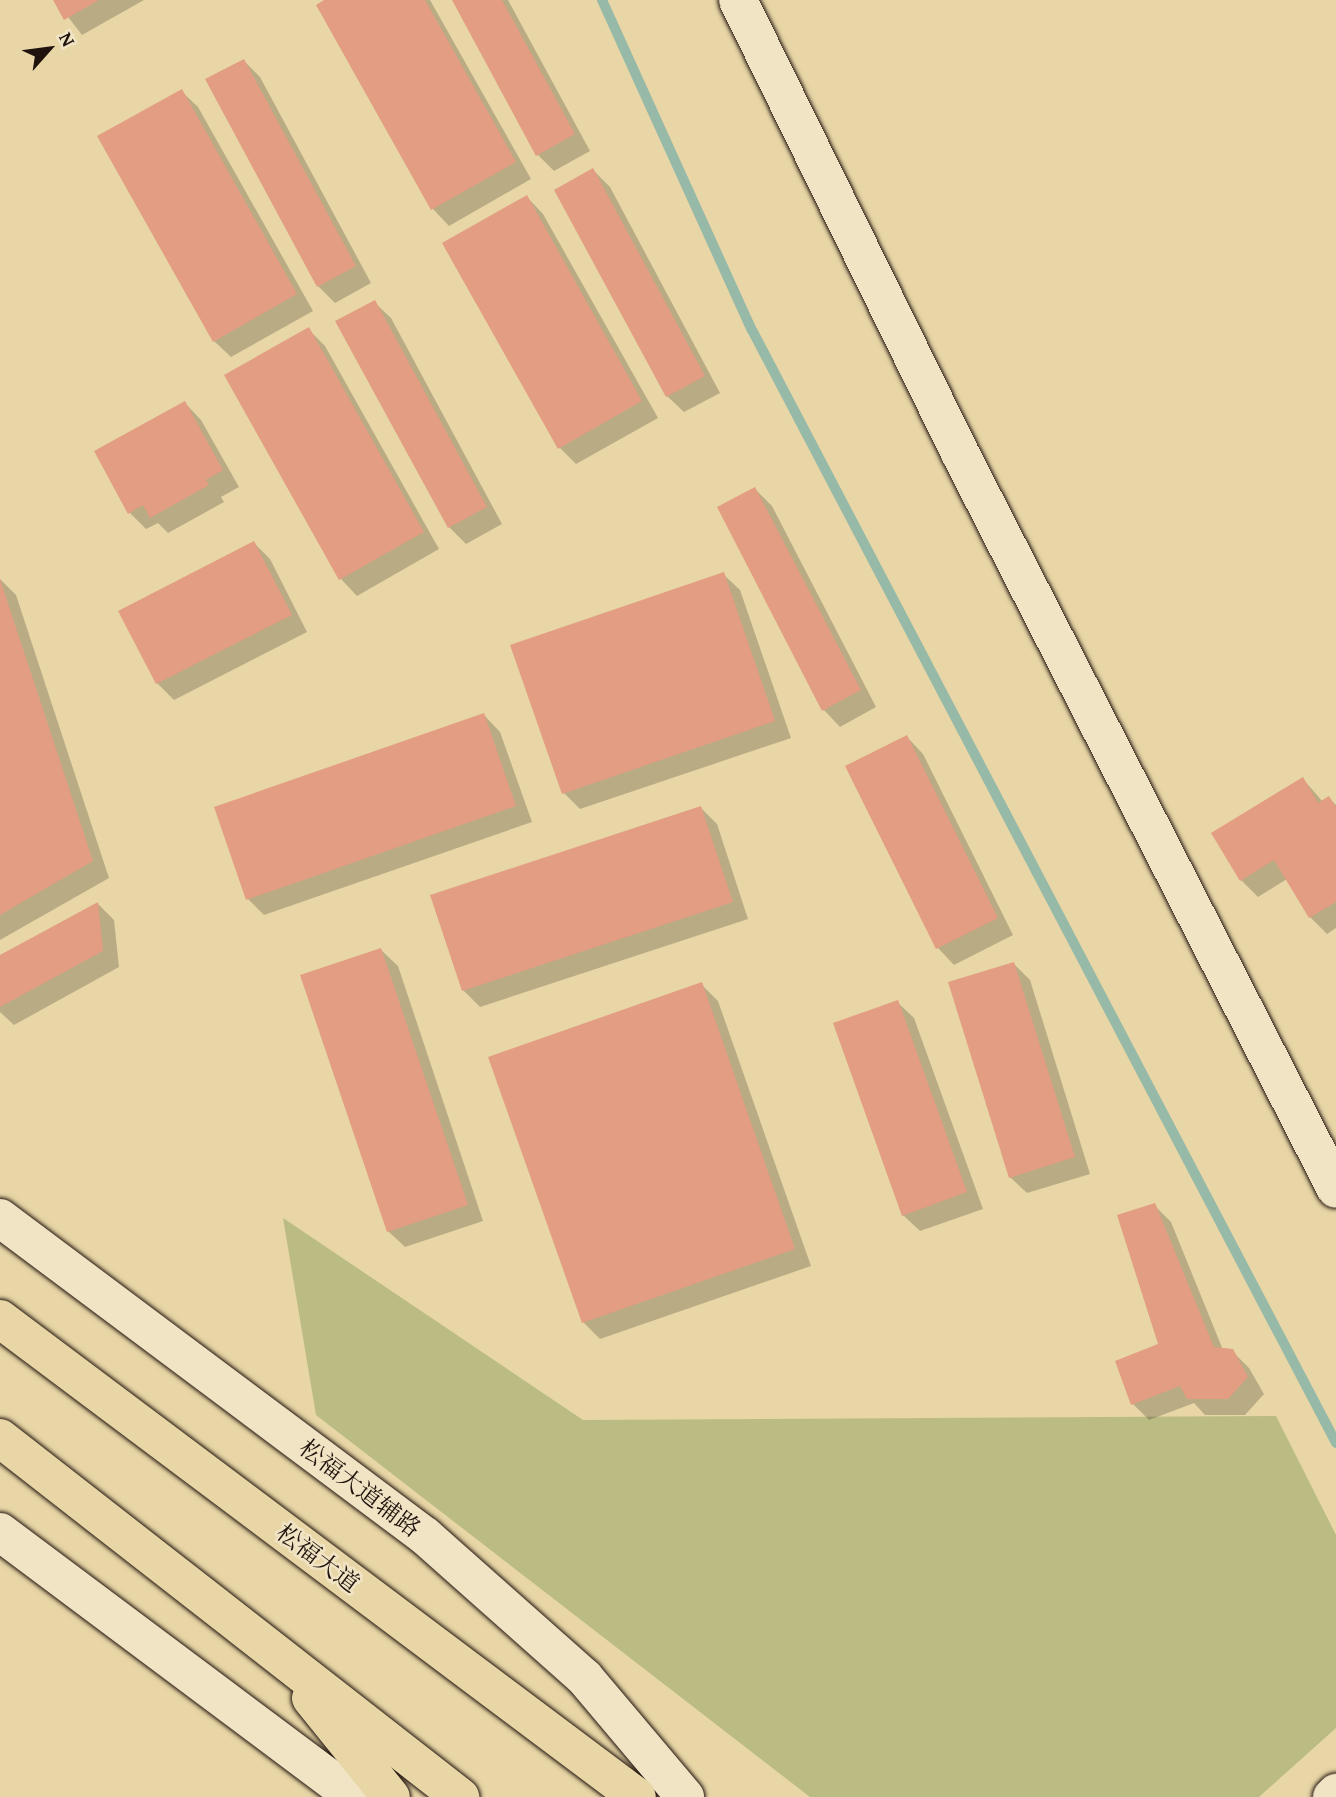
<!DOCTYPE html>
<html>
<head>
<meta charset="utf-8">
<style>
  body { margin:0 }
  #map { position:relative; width:1336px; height:1797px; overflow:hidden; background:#e8d6a6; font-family:"Gentium Book Plus","Noto Serif SC",serif }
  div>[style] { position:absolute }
  .green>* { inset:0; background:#bbbc83 }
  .shadow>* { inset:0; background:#0003 }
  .stream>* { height:10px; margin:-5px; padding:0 5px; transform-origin:5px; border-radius:5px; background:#97b9a7 }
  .building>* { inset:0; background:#e29d82 }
  .roads { filter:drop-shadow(0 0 2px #20130d) drop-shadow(0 0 2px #20130d) }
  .secondary>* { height:38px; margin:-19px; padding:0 19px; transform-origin:19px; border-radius:19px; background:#f0e4c5 }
  .primary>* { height:38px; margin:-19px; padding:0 19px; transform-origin:19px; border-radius:19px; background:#e8d6a6 }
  span { translate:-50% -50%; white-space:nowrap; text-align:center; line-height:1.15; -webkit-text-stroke:5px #f0e4c5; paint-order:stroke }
  .street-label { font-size:24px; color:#20130d }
  .north { position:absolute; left:14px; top:14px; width:70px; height:70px; -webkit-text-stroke:5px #f0e4c5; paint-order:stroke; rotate:62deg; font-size:19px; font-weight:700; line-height:28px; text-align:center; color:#20130d }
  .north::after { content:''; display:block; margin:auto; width:24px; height:32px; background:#20130d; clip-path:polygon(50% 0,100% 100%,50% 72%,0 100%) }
</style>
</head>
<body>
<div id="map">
  <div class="green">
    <i style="clip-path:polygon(283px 1218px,583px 1420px,1276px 1416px,1336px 1535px,1336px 1728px,1259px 1797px,810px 1797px,316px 1415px)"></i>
  </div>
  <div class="shadow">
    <i style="clip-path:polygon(55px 0,144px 0,82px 35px)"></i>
    <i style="clip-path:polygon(328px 0,430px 0,531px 179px,449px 226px,433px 209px)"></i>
    <i style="clip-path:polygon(454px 0,508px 0,590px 151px,554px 171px,537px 154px)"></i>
    <i style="clip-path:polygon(244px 61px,260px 77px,371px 283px,335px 303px,318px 286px)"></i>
    <i style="clip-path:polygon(181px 91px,198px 107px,313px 311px,231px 357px,214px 341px)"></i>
    <i style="clip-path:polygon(593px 170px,610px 187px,720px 393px,684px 412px,667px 396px)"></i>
    <i style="clip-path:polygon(527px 197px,543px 214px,658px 418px,576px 464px,560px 448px)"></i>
    <i style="clip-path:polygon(374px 302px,391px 318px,502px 524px,466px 544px,449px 527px,338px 322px)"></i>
    <i style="clip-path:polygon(308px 329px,325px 346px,439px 549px,357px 596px,341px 579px,226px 375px)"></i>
    <i style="clip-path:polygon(185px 403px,201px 420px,239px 487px,221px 497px,224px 502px,168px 533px,158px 523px,146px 529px,130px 513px)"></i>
    <i style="clip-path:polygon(755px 489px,772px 506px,876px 707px,840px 727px,824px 710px)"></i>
    <i style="clip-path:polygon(254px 543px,270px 559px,307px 632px,174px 700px,157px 683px)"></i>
    <i style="clip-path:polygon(723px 574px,740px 590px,791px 738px,580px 809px,564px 793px)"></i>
    <i style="clip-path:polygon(0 579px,16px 595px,109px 878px,0 940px)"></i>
    <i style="clip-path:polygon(484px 715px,500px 732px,532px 822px,264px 915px,248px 899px)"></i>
    <i style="clip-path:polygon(907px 737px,923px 754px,1013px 935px,954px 965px,938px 948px)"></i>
    <i style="clip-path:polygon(1303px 779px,1323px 802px,1329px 798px,1336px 805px,1336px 928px,1327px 934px,1310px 917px,1287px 879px,1258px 897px,1241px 880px)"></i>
    <i style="clip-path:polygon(701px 808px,717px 824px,748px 919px,480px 1007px,463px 990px)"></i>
    <i style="clip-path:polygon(98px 904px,114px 920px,119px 967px,14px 1025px,0 1012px,0 957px)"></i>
    <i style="clip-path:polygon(381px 950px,398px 966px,483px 1221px,405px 1247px,388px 1231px)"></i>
    <i style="clip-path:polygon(1014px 964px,1030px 980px,1090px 1174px,1027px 1193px,1010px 1177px)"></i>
    <i style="clip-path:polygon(701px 984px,718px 1001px,811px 1266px,600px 1339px,583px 1322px)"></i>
    <i style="clip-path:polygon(897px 1002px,914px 1018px,983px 1209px,920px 1231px,903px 1215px)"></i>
    <i style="clip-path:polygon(1154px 1205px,1171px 1222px,1223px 1350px,1232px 1351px,1249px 1368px,1264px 1394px,1245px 1415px,1205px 1415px,1194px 1403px,1149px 1420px,1133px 1404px,1161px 1345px)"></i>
  </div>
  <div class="stream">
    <i style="left:602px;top:0;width:362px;rotate:65.6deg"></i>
    <i style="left:752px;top:330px;width:1257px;rotate:62.31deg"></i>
  </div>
  <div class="building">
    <i style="clip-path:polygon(53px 0,99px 0,64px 20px)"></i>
    <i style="clip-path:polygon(324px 0,425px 0,516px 162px,431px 210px,316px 5px)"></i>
    <i style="clip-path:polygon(452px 0,502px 0,575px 134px,536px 156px)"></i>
    <i style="clip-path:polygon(244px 59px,356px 266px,317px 287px,205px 79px)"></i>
    <i style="clip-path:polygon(182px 89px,297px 294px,213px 342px,97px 136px)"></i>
    <i style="clip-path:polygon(593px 168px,705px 376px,666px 397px,554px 190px)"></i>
    <i style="clip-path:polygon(527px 195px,642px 401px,558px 449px,442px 243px)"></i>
    <i style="clip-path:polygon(375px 300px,487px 507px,448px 528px,335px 321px)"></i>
    <i style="clip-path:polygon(309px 327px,424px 532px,339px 580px,224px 375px)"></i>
    <i style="clip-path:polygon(185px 401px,223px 470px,206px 480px,209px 485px,150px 518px,143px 505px,128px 514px,94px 451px)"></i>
    <i style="clip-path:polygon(755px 487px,861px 690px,822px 711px,717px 507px)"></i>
    <i style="clip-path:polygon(254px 541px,292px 615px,156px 684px,118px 611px)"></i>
    <i style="clip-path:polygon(724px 572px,775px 721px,562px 794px,510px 645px)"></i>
    <i style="clip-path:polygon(0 579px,93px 861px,0 915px)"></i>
    <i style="clip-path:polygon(484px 713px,516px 806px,246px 900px,214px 807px)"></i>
    <i style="clip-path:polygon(907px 735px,998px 918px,936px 949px,845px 766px)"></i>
    <i style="clip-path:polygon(1303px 777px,1318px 803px,1329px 796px,1336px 807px,1336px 902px,1309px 918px,1274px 860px,1240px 881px,1211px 833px)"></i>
    <i style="clip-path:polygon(701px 806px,733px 902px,462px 991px,430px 895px)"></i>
    <i style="clip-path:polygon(98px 902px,103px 951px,0 1007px,0 955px)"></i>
    <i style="clip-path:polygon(381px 948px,468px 1205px,387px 1232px,300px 975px)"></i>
    <i style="clip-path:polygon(1014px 962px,1075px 1157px,1009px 1178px,948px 982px)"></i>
    <i style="clip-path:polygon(702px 982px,795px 1249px,582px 1323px,488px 1057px)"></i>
    <i style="clip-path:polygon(898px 1000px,967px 1192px,902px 1216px,833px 1023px)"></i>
    <i style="clip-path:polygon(1155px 1203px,1214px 1347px,1233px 1349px,1248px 1377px,1228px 1399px,1187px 1399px,1180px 1386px,1131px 1405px,1115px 1361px,1158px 1344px,1117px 1215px)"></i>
  </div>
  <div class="roads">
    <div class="secondary">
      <i style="left:738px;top:0;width:504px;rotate:63.89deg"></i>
      <i style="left:960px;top:453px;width:826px;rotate:62.94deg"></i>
      <i style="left:0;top:1218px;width:531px;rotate:36.81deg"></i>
      <i style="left:425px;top:1536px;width:213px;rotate:41.6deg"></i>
      <i style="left:584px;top:1677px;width:157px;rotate:49.9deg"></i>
      <i style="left:0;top:1532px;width:442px;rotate:36.8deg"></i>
      <i style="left:1332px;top:1797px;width:6px;rotate:-45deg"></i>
    </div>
    <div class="primary">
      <i style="left:0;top:1319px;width:796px;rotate:36.88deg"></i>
      <i style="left:0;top:1438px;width:584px;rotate:37.97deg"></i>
      <i style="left:311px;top:1698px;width:127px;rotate:51.1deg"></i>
    </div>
  </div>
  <div class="street-label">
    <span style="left:360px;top:1488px;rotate:37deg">松福大道辅路</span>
    <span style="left:318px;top:1558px;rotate:37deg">松福大道</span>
  </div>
  <div class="north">N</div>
</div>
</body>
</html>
